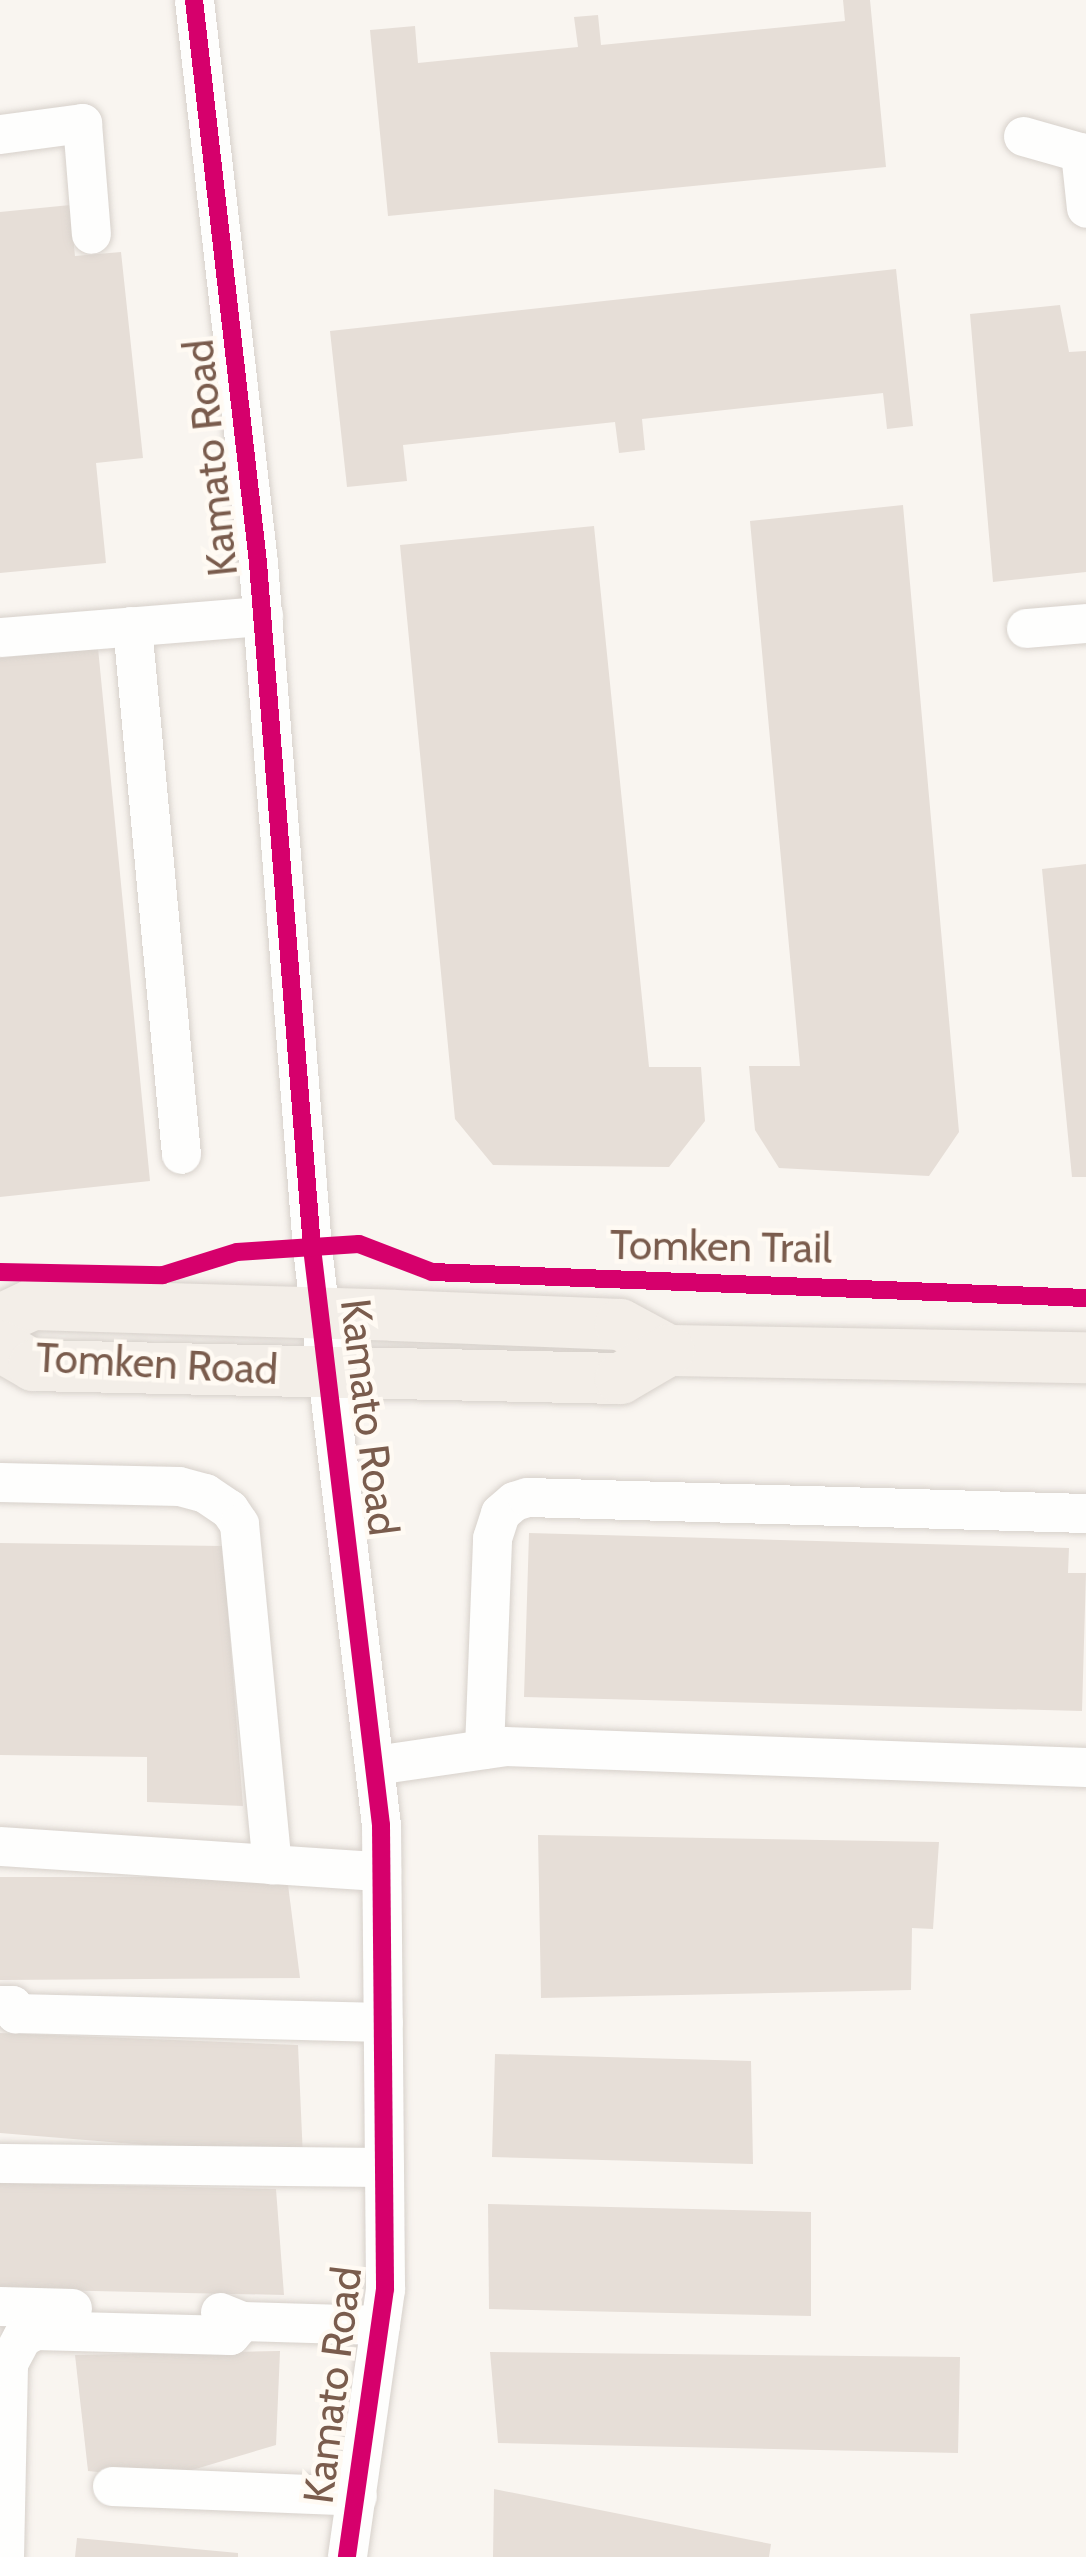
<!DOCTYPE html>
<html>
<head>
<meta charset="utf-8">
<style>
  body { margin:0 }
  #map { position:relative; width:1086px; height:2557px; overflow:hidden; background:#f9f5f0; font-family:Cabin,sans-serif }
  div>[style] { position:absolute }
  .building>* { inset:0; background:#e6ded7 }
  .roads { filter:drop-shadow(0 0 3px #d7d1cb) drop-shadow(0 0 3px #d7d1cb) }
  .minor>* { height:39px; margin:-19.5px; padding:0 19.5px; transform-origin:19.5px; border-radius:19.5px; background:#fefefd }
  .major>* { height:51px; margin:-25.5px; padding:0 25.5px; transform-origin:25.5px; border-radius:25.5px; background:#f3eee8 }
  .cycleway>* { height:18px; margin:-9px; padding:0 9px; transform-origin:9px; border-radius:9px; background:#d6006c }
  span { translate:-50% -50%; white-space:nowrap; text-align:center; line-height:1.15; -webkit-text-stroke:9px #fffaf3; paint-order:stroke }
  .street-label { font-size:42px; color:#7a5c4d }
</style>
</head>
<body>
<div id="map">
  <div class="building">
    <i style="clip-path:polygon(843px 0,870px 0,886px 167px,388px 216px,370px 30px,415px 26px,418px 63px,578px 47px,574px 17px,598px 15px,601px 45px,845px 21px)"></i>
    <i style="clip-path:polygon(70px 205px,75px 256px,121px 252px,143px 458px,96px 463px,106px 563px,0 573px,0 212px)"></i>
    <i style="clip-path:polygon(896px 269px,913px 426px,887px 429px,883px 393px,642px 419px,645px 450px,619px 453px,615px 422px,403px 445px,407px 481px,347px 487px,330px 331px)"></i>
    <i style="clip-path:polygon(1060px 305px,1069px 352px,1086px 351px,1086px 572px,993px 582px,970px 314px)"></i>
    <i style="clip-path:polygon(903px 505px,959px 1132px,929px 1176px,779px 1168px,755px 1130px,749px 1066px,800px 1066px,750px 521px)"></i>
    <i style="clip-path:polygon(594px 526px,649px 1067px,701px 1067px,705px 1121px,669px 1167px,493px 1165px,455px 1119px,400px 545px)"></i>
    <i style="clip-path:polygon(98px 648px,150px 1181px,0 1197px,0 658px)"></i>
    <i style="clip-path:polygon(1086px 864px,1086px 1177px,1072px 1177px,1042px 869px)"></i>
    <i style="clip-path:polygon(529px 1533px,1069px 1548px,1068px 1573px,1086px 1573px,1082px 1711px,524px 1697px)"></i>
    <i style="clip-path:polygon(0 1543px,223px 1546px,243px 1806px,147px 1802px,147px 1757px,0 1755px)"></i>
    <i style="clip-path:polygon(538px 1835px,939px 1842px,933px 1929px,912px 1928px,911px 1990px,541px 1998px)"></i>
    <i style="clip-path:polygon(0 1877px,287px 1877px,300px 1978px,0 1980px)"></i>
    <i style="clip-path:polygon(0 2033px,298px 2045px,303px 2158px,0 2133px)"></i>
    <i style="clip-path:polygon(495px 2054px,751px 2061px,753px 2164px,492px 2157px)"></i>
    <i style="clip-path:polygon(0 2183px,276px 2189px,284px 2295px,0 2289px)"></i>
    <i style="clip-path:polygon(488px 2204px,811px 2212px,811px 2316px,489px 2309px)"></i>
    <i style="clip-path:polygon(280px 2351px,276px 2445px,162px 2479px,88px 2471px,75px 2355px)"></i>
    <i style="clip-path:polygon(490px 2352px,960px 2357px,958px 2453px,498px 2443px)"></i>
    <i style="clip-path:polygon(494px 2489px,771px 2544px,769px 2557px,493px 2557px)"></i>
    <i style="clip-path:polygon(77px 2538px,238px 2553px,238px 2557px,75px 2557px)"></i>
  </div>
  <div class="roads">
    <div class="minor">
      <i style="left:194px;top:0;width:567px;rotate:83.51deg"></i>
      <i style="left:258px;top:563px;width:687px;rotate:85.49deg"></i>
      <i style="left:312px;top:1248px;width:581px;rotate:83.18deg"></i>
      <i style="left:381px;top:1825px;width:464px;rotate:89.5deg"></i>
      <i style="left:385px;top:2289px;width:271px;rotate:98.1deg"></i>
      <i style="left:0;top:134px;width:83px;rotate:-7.6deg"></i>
      <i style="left:82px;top:123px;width:111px;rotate:85.4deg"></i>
      <i style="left:1023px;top:136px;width:66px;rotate:15.9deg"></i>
      <i style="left:1080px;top:152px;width:56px;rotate:83.9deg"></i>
      <i style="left:132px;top:626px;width:530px;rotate:84.7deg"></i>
      <i style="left:1026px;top:628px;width:60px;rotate:-4.8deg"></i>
      <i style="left:0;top:637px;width:264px;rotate:-4.6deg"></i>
      <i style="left:0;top:1482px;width:179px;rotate:1.3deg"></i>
      <i style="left:179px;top:1486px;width:27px;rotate:15deg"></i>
      <i style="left:205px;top:1493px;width:29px;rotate:34deg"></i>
      <i style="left:229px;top:1509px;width:18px;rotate:56deg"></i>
      <i style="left:239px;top:1524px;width:342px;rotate:84.5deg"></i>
      <i style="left:484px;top:1749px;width:211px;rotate:-87.8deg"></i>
      <i style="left:492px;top:1538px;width:26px;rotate:-72deg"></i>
      <i style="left:500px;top:1513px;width:18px;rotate:-41deg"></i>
      <i style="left:514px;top:1501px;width:14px;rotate:-17deg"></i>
      <i style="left:527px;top:1497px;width:559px;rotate:1.64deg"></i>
      <i style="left:375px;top:1765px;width:131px;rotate:-8.3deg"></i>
      <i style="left:505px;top:1746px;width:581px;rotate:2.07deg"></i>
      <i style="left:0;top:1846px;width:382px;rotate:3.8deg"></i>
      <i style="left:0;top:2005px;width:12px"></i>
      <i style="left:12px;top:2005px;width:9px;rotate:69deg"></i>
      <i style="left:15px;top:2013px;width:368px;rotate:1.4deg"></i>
      <i style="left:0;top:2163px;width:384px;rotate:0.6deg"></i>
      <i style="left:0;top:2306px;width:72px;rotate:1.6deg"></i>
      <i style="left:220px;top:2312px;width:24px;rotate:22deg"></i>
      <i style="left:242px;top:2321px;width:138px;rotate:1.7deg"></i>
      <i style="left:112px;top:2486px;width:245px;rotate:2.3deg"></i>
      <i style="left:4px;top:2557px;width:194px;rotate:-88.8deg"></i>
      <i style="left:8px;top:2363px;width:30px;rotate:-62deg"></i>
      <i style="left:22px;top:2337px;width:15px;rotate:-28deg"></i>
      <i style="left:35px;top:2330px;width:195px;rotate:1.5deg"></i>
      <i style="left:230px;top:2335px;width:18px;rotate:-49deg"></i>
    </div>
    <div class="major">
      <i style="left:0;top:1319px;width:35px;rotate:-25deg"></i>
      <i style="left:32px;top:1304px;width:362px;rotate:1.7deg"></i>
      <i style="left:394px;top:1315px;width:226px;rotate:2.3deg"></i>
      <i style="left:620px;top:1324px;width:55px;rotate:28.4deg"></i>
      <i style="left:668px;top:1350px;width:418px;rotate:1deg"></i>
      <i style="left:0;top:1346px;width:38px;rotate:30deg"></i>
      <i style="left:33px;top:1365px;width:587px;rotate:1.27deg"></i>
      <i style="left:620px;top:1378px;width:56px;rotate:-30.3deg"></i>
    </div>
  </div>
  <div class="cycleway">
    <i style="left:194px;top:0;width:567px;rotate:83.51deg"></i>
    <i style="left:258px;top:563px;width:687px;rotate:85.49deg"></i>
    <i style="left:312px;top:1248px;width:581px;rotate:83.18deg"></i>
    <i style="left:381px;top:1825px;width:464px;rotate:89.5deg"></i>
    <i style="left:385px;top:2289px;width:271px;rotate:98.1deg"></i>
    <i style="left:0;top:1272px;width:163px;rotate:1.1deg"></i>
    <i style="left:163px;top:1275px;width:77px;rotate:-17.3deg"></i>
    <i style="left:237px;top:1252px;width:122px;rotate:-3.8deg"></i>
    <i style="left:359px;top:1244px;width:78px;rotate:21deg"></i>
    <i style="left:432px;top:1272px;width:655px;rotate:2.28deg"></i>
  </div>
  <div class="street-label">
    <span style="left:210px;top:458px;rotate:-96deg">Kamato Road</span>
    <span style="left:721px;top:1246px;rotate:1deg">Tomken Trail</span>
    <span style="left:157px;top:1363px;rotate:3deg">Tomken Road</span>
    <span style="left:370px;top:1417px;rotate:83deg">Kamato Road</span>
    <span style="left:332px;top:2385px;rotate:-83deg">Kamato Road</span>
  </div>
</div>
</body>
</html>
